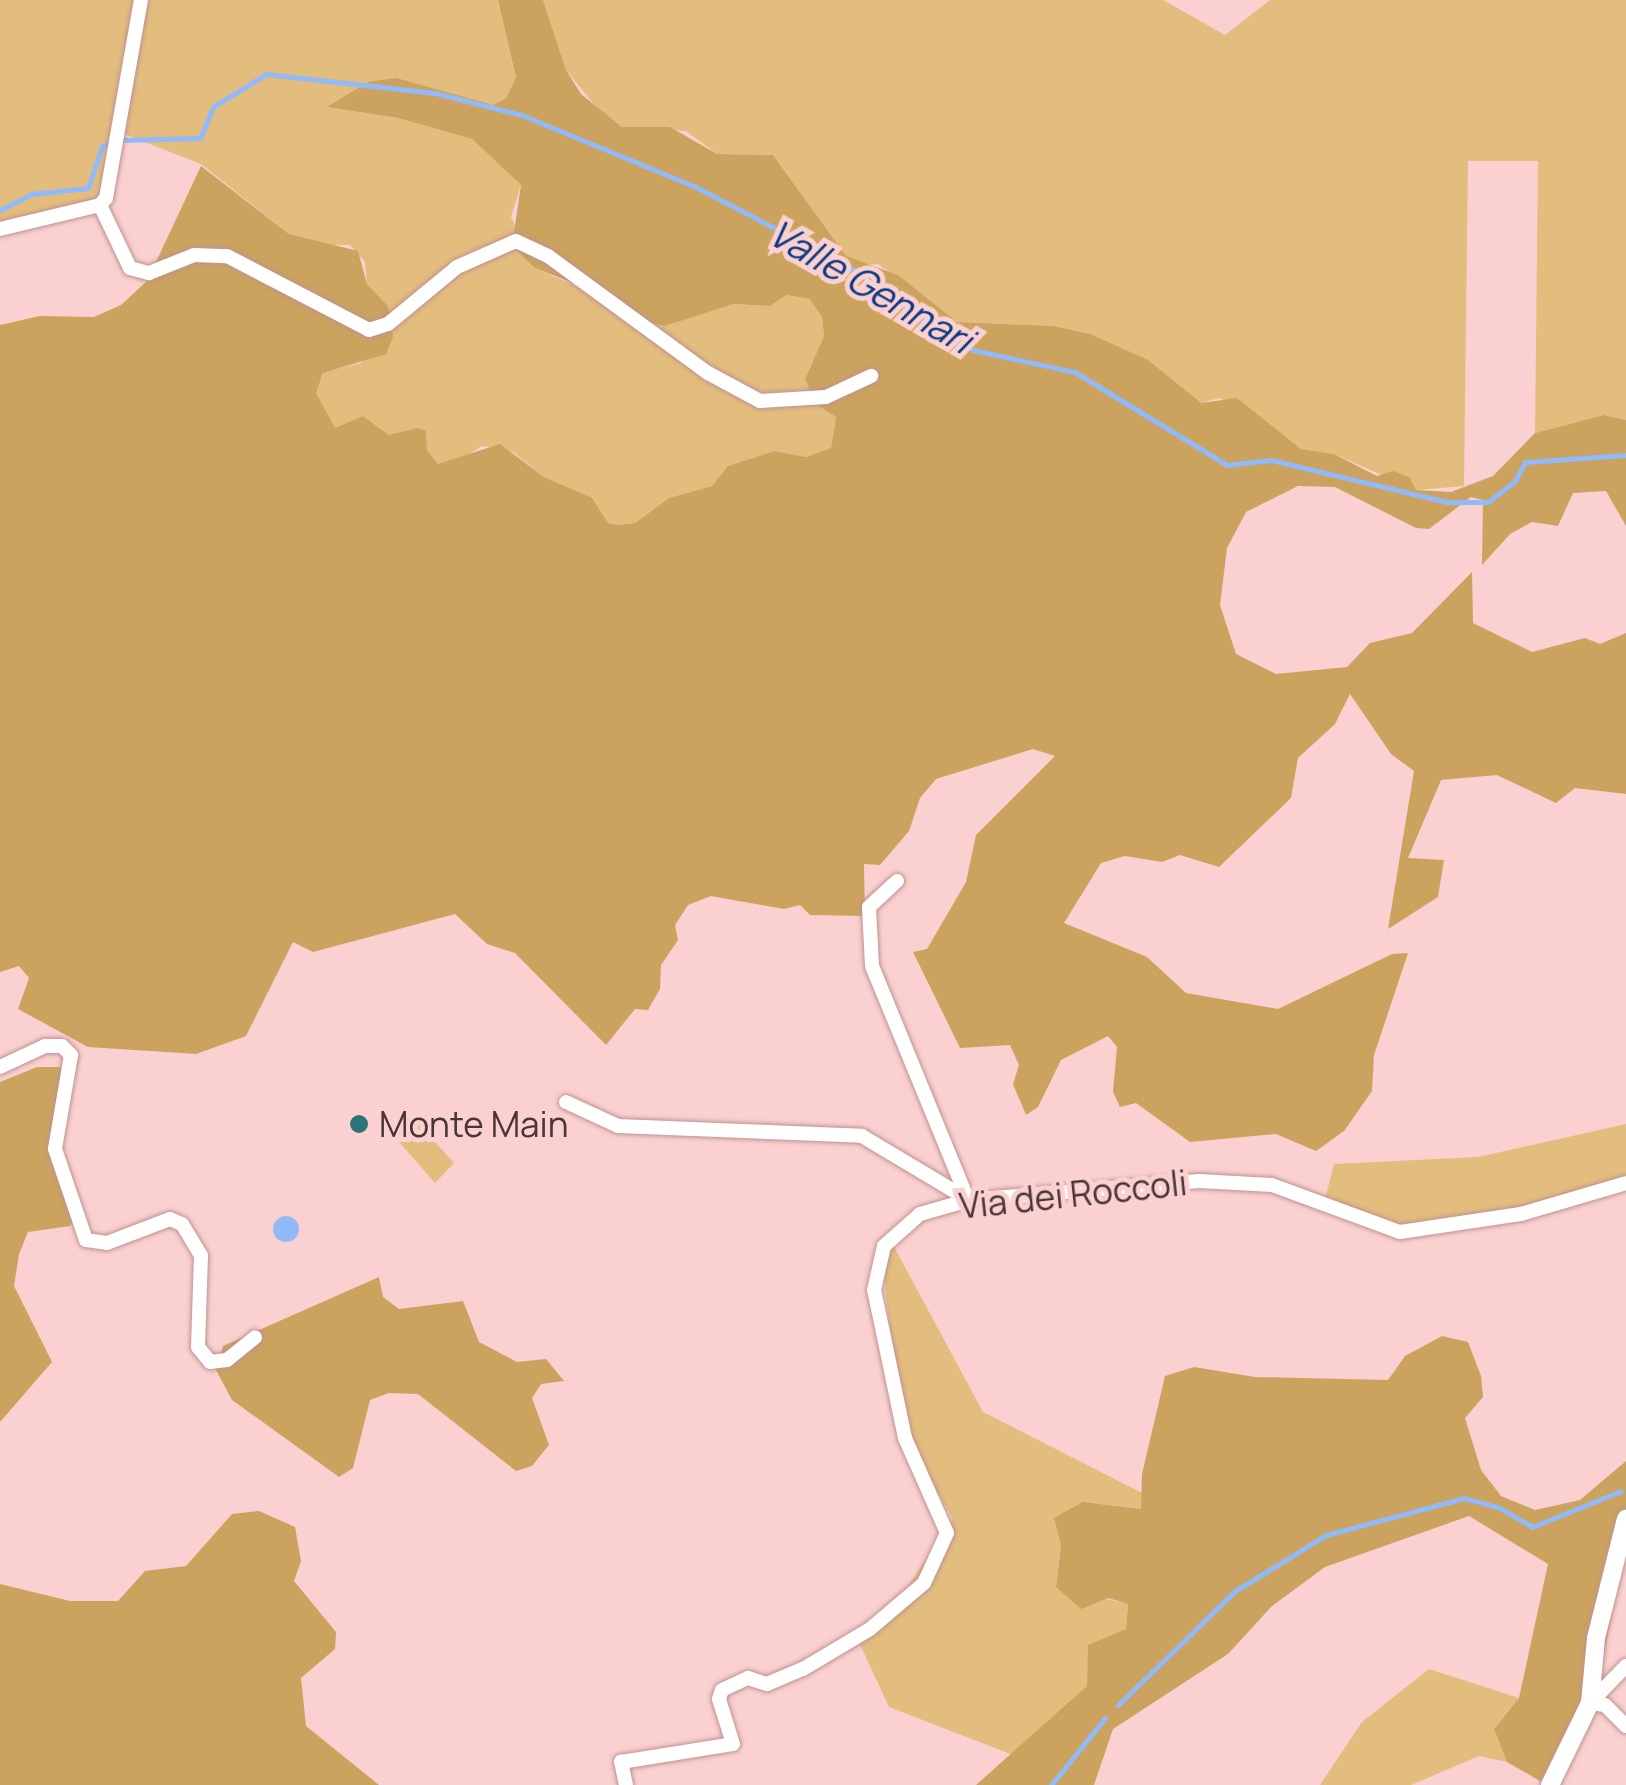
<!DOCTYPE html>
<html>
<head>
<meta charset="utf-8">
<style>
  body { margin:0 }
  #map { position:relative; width:1626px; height:1785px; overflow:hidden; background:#fad1d0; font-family:Manrope,sans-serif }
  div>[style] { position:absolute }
  .green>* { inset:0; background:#e3bd7e }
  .forest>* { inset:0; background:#cba35e }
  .water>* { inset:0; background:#92b9f8 }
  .round { border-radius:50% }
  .stream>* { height:5px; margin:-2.5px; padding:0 2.5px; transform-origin:2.5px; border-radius:2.5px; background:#92b9f8 }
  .roads { filter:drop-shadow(0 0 2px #c19190) drop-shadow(0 0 2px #c19190) }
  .minor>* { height:14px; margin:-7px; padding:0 7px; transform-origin:7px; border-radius:7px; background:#fff }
  .tertiary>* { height:18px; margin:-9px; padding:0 9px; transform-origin:9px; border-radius:9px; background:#fff }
  .dots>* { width:28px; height:28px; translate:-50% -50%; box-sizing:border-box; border:5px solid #fad1d0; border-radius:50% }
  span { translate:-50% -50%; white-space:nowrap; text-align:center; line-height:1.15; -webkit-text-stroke:10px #fad1d0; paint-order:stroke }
  .poi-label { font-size:35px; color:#493535 }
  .left { translate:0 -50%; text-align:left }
  .street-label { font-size:35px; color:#493535 }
  .water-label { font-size:38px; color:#0c3980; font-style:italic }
</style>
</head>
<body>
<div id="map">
  <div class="green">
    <i style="clip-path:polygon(0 0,498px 0,516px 79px,507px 97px,493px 105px,368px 82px,328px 107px,398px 118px,472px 139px,521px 185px,511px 217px,535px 268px,665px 326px,734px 304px,769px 306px,786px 295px,811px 299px,822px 317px,824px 336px,805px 379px,816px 404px,836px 417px,831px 448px,806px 457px,774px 451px,728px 466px,712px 486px,669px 498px,635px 523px,618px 525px,608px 524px,592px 499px,544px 477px,513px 452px,482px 446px,453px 464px,438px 464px,427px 450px,426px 431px,389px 435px,363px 416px,335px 429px,315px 393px,324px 372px,361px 363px,388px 306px,367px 284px,365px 262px,350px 245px,319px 245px,289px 234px,201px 164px,119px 132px,108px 183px,94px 200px,0 221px)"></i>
    <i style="clip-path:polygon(543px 0,1163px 0,1225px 35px,1270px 0,1626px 0,1626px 420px,1604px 415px,1535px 433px,1538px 161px,1468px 161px,1464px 486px,1416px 490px,1334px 454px,1301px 449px,1260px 417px,1219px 398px,1201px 403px,1090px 334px,1054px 326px,957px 322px,878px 264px,860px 265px,846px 256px,773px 155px,717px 154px,686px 131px,623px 127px,597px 108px,566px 70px)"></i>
    <i style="clip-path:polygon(413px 1117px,454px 1163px,435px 1183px,392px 1134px)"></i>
    <i style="clip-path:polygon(1626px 1124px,1626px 1188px,1462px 1230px,1389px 1236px,1322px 1211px,1334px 1164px,1478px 1157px)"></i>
    <i style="clip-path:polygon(892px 1243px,983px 1412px,1142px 1493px,1141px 1509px,1101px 1504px,1061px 1545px,1056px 1587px,1128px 1604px,1126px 1629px,1089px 1645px,1087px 1686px,1013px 1755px,889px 1707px,855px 1634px,881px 1626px,953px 1519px,903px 1433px,884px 1278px)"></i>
    <i style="clip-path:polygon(1429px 1669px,1519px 1698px,1494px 1729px,1507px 1762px,1479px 1756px,1411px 1785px,1320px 1785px,1362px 1722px)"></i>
  </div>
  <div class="forest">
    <i style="clip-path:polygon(498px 0,543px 0,566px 70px,581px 94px,622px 127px,670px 127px,717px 154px,773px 155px,846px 256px,898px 275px,957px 322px,1054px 326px,1090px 334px,1148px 360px,1201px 403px,1237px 398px,1301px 449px,1334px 454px,1377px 476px,1393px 471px,1409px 477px,1416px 490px,1451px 492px,1493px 476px,1535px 433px,1604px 415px,1626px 420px,1626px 526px,1606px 491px,1573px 493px,1558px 526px,1532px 522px,1510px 534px,1482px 565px,1483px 500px,1471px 497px,1429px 529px,1416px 528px,1335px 487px,1298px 486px,1246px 512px,1227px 548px,1220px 605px,1236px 654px,1276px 674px,1347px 667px,1370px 643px,1412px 633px,1472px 572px,1473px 623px,1532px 652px,1585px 638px,1600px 644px,1626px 633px,1626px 794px,1575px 788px,1556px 803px,1497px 775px,1441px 780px,1408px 858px,1444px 860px,1438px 897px,1388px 929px,1414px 771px,1391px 754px,1350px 694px,1335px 724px,1298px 758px,1291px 798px,1219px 867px,1180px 855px,1162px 862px,1125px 856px,1101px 863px,1064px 923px,1147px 957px,1186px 993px,1278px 1009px,1392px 954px,1408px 953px,1374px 1055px,1372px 1091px,1344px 1131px,1316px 1151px,1276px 1134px,1190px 1142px,1136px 1103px,1120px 1107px,1113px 1092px,1117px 1047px,1108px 1036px,1061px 1060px,1038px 1107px,1026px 1115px,1013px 1084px,1019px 1065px,1010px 1045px,960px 1048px,913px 952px,927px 949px,966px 882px,976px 835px,1055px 756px,1033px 749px,936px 779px,920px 798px,909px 831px,880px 865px,864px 864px,865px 916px,810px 915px,800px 905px,784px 909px,711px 896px,688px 905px,675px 925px,678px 940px,661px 965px,660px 989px,648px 1010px,635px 1009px,606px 1045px,515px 953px,487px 944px,455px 914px,313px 952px,293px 942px,246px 1036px,196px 1054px,88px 1047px,18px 1009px,29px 978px,19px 966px,0 972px,0 325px,40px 316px,94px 317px,121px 305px,147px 281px,201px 166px,289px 234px,358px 251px,367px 284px,388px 306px,393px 337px,386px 354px,323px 373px,316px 393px,335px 428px,363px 416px,389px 435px,418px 428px,426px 431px,427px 450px,438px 464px,500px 444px,544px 477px,592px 498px,608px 523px,618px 525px,635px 523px,669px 498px,712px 486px,728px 466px,774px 451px,806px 457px,831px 448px,836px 417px,816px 404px,805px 379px,824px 336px,822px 317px,810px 299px,786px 295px,770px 306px,734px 304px,665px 326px,613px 313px,598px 293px,535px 268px,512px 246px,521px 185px,472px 139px,398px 118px,327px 107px,368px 82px,396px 78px,493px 105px,506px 98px,516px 78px)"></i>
    <i style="clip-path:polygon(37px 1067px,67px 1067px,60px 1167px,76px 1216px,70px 1226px,28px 1232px,19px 1254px,14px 1286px,52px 1362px,0 1422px,0 1082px)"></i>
    <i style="clip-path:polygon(379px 1277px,383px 1297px,399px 1309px,463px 1301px,479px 1342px,517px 1362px,546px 1359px,564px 1381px,541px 1384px,532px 1398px,549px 1445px,532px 1466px,516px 1471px,418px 1394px,389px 1393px,370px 1400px,353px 1468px,339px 1477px,232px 1400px,216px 1370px,223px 1346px)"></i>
    <i style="clip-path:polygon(1442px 1336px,1468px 1342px,1481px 1376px,1483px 1397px,1465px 1418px,1481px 1470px,1501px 1496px,1535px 1510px,1580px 1500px,1626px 1461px,1626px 1541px,1595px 1700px,1547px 1785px,1507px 1762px,1494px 1729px,1519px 1698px,1548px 1564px,1469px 1516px,1325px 1567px,1272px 1606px,1228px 1654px,1113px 1729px,1094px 1785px,976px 1785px,1087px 1686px,1088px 1645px,1126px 1629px,1128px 1604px,1108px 1598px,1081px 1609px,1056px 1587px,1061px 1545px,1054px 1518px,1083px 1502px,1141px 1509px,1142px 1474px,1165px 1376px,1194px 1367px,1255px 1377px,1388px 1380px,1405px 1356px)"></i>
    <i style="clip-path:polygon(259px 1511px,295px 1527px,301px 1561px,294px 1581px,336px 1632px,335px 1649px,301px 1678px,306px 1726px,379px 1785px,0 1785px,0 1584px,70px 1601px,118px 1601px,145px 1571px,186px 1566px,232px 1514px)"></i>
  </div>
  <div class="water">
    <i class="round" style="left:273px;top:1216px;width:26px;height:26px"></i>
  </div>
  <div class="stream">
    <i style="left:120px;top:140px;width:80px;rotate:-1.4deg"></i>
    <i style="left:200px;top:138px;width:34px;rotate:-67deg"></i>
    <i style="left:213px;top:107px;width:62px;rotate:-31.9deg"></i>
    <i style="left:266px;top:74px;width:170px;rotate:6.4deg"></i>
    <i style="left:435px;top:93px;width:90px;rotate:14.2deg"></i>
    <i style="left:522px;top:115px;width:188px;rotate:22.5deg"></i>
    <i style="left:696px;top:187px;width:175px;rotate:27.6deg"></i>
    <i style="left:851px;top:268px;width:117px;rotate:36.3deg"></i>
    <i style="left:945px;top:337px;width:31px;rotate:25deg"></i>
    <i style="left:973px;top:350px;width:104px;rotate:12.2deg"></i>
    <i style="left:1075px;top:372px;width:178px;rotate:31.5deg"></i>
    <i style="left:1227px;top:465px;width:44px;rotate:-6.5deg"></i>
    <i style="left:1271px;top:460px;width:181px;rotate:13.4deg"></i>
    <i style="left:1447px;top:502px;width:41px"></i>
    <i style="left:1488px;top:502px;width:34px;rotate:-38deg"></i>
    <i style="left:1515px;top:481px;width:21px;rotate:-62deg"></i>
    <i style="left:1525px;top:462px;width:101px;rotate:-4deg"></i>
    <i style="left:0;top:210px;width:36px;rotate:-27deg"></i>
    <i style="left:32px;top:194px;width:56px;rotate:-6.1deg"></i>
    <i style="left:88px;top:188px;width:44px;rotate:-71.6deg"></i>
    <i style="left:102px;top:146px;width:8px;rotate:-23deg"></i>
    <i style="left:1118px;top:1705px;width:163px;rotate:-44.3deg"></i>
    <i style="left:1235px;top:1591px;width:107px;rotate:-31.6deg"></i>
    <i style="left:1326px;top:1535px;width:143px;rotate:-15deg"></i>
    <i style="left:1464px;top:1498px;width:35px;rotate:15deg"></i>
    <i style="left:1498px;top:1507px;width:39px;rotate:30deg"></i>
    <i style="left:1532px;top:1527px;width:96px;rotate:-22deg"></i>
    <i style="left:1051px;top:1785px;width:86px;rotate:-51.1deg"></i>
  </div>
  <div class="roads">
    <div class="minor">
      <i style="left:100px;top:205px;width:70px;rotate:64.5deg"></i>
      <i style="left:130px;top:268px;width:20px;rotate:15deg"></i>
      <i style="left:149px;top:273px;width:48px;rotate:-21.8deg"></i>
      <i style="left:194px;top:255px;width:33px;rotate:2deg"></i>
      <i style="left:227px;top:256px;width:160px;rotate:27.5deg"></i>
      <i style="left:369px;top:330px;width:20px;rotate:-18deg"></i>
      <i style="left:388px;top:324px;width:89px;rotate:-39.6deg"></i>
      <i style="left:457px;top:267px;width:64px;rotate:-23.8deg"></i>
      <i style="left:516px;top:241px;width:35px;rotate:25deg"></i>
      <i style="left:548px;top:256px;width:198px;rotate:36.2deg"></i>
      <i style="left:708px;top:373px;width:59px;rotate:28.3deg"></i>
      <i style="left:760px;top:401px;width:66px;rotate:-3.5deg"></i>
      <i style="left:826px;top:397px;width:50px;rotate:-25deg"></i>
      <i style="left:0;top:229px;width:103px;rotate:-13.5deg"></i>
      <i style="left:100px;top:205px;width:9px;rotate:-49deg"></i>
      <i style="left:106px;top:198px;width:201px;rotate:-80deg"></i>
      <i style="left:897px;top:881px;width:38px;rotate:137deg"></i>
      <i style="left:869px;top:907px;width:59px;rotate:87.1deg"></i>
      <i style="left:872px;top:966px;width:253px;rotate:67.7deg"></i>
      <i style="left:0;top:1067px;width:50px;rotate:-25deg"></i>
      <i style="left:45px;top:1046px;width:17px"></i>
      <i style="left:62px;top:1046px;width:13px;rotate:45deg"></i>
      <i style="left:71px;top:1055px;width:95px;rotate:99.7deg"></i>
      <i style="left:55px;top:1149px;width:96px;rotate:71.2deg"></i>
      <i style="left:86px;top:1240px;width:21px;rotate:8deg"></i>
      <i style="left:107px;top:1243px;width:67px;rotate:-20.9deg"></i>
      <i style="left:170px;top:1219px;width:13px;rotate:23deg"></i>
      <i style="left:182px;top:1224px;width:37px;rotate:59deg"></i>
      <i style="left:201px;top:1256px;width:91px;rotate:91.9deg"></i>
      <i style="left:198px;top:1347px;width:19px;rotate:51deg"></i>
      <i style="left:210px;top:1362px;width:17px;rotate:-7deg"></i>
      <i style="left:227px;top:1360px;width:36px;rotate:-39deg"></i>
      <i style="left:566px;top:1102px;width:57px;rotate:24.8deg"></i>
      <i style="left:618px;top:1126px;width:244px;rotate:2.3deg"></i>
      <i style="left:862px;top:1136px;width:125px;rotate:30.9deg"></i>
      <i style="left:1590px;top:1703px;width:52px;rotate:-45.8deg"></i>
      <i style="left:1590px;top:1703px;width:15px;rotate:8deg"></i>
      <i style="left:1605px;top:1705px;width:30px;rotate:45deg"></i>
      <i style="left:626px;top:1785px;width:24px;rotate:-102deg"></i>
      <i style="left:621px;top:1762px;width:113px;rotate:-9.1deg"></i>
      <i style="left:733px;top:1744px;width:47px;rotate:-107.3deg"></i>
      <i style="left:719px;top:1699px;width:9px;rotate:-72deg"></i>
      <i style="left:722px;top:1690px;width:29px;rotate:-25deg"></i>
      <i style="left:748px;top:1678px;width:20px;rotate:18deg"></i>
      <i style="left:767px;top:1684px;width:39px;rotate:-23deg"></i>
      <i style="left:803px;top:1669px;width:78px;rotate:-30.8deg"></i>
      <i style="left:870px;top:1629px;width:71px;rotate:-40.4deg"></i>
      <i style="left:924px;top:1583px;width:55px;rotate:-65.3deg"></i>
      <i style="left:947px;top:1533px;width:104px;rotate:-113.9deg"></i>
      <i style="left:905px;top:1438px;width:151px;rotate:-101.8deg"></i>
      <i style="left:874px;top:1290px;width:45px;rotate:-77.2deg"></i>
      <i style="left:884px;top:1246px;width:48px;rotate:-41.6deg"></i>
      <i style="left:920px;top:1214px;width:51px;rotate:-15.9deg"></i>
      <i style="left:969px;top:1200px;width:231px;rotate:-4.7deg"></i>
      <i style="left:1199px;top:1181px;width:73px;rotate:3.1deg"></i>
      <i style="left:1272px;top:1185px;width:136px;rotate:20.2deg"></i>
      <i style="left:1400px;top:1232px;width:122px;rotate:-8.5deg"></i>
      <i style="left:1521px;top:1214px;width:109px;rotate:-16.4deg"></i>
    </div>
    <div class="tertiary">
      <i style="left:1550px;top:1785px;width:91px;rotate:-64deg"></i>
      <i style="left:1590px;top:1703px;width:65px;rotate:-84.7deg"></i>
      <i style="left:1596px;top:1638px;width:123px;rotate:-75.9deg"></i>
    </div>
  </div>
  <div class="dots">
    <i style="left:359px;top:1124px;background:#2c767a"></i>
  </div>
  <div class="poi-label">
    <span class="left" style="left:379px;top:1124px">Monte Main</span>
  </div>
  <div class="street-label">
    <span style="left:1073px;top:1194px;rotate:-6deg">Via dei Roccoli</span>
  </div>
  <div class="water-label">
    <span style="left:871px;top:286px;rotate:30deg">Valle Gennari</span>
  </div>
</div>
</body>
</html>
